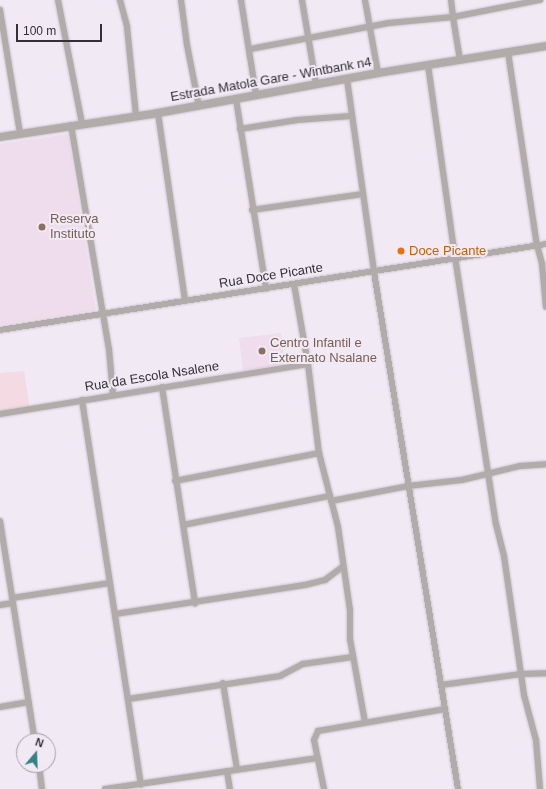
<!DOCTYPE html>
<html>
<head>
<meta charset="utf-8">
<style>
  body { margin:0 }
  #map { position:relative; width:546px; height:789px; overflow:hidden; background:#f1eaf4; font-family:Arial,sans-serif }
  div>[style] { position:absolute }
  .commercial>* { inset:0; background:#f4dbe3 }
  .education>* { inset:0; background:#efdced }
  .roads { filter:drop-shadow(0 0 1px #cbc5ce) drop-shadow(0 0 1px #cbc5ce) }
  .minor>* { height:6px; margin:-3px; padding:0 3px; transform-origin:3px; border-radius:3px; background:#b1aba9 }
  .tertiary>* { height:8px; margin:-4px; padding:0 4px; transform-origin:4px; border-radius:4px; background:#b1aba9 }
  .dots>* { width:11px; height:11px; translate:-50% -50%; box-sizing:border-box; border:2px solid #f1eaf4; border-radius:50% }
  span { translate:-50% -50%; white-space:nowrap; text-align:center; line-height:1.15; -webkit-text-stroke:4px #f1eaf4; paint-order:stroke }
  .street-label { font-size:13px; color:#333135 }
  .education-label { font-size:13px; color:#785e54 }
  .left { translate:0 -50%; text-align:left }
  .food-label { font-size:13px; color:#c56008 }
  .north { position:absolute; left:16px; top:733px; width:40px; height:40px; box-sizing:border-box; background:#f1eaf4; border:1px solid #a5a0a8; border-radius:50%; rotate:19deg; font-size:11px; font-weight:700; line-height:16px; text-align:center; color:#333135 }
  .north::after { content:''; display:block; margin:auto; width:14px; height:18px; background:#378086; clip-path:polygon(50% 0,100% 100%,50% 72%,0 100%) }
  .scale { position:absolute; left:16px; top:24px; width:86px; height:18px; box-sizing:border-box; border:2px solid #333135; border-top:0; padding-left:5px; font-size:12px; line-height:14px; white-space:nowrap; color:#333135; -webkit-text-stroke:3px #f1eaf4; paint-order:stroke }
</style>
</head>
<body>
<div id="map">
  <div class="commercial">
    <i style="clip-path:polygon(24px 371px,30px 409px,0 412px,0 373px)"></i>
  </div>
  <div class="education">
    <i style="clip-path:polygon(68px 134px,96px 310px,0 325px,0 144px)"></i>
    <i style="clip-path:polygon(281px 333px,285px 364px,243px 371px,239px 338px)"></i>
  </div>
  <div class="roads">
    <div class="minor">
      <i style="left:58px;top:0;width:125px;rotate:79deg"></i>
      <i style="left:120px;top:0;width:28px;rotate:75deg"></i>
      <i style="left:127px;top:27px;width:88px;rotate:84.2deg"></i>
      <i style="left:181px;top:0;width:45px;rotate:82.4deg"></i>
      <i style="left:187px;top:45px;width:62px;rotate:78.9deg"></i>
      <i style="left:241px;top:0;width:96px;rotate:81deg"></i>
      <i style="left:302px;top:0;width:85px;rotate:80.5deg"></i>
      <i style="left:365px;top:0;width:74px;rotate:79.9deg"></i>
      <i style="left:451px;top:0;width:17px;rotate:83deg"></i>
      <i style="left:453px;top:17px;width:89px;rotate:-11.1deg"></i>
      <i style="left:0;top:10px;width:126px;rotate:80.8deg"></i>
      <i style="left:250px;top:49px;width:141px;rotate:-10.6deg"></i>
      <i style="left:389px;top:23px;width:64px;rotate:-5.4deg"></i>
      <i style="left:453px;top:17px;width:44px;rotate:80.8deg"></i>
      <i style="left:508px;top:52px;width:195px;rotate:81.5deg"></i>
      <i style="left:537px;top:245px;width:20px;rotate:75deg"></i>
      <i style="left:542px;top:264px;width:43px;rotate:84.7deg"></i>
      <i style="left:428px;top:65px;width:194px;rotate:82deg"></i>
      <i style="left:455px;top:257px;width:270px;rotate:81.3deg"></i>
      <i style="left:496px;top:524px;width:33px;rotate:76deg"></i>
      <i style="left:504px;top:556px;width:140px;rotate:81.8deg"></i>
      <i style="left:524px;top:695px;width:47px;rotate:75.1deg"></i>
      <i style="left:536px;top:740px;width:49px;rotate:85.3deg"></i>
      <i style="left:347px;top:79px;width:195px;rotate:82deg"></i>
      <i style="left:374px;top:272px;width:524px;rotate:80.77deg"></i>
      <i style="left:236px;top:99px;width:192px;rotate:81deg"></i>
      <i style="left:158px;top:113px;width:190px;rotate:81.8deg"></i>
      <i style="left:71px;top:125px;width:227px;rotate:80.4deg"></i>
      <i style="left:109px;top:349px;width:46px;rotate:85deg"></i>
      <i style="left:240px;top:129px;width:58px;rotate:-9deg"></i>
      <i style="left:297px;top:120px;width:54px;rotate:-4.2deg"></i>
      <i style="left:252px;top:210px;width:112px;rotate:-8.2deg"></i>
      <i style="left:294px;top:284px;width:81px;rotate:80.1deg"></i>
      <i style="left:308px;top:364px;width:90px;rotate:83deg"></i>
      <i style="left:319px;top:453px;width:76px;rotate:75.6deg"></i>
      <i style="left:338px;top:527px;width:84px;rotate:81.8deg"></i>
      <i style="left:350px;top:610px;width:29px;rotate:90deg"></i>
      <i style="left:350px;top:639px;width:84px;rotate:79.8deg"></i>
      <i style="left:0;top:330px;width:553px;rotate:-8.95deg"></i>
      <i style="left:162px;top:387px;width:219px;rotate:81.3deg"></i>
      <i style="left:82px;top:400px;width:389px;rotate:81.3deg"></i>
      <i style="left:0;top:414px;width:312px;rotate:-9.2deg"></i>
      <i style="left:175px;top:481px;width:147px;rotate:-11deg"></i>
      <i style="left:331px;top:501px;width:78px;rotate:-11deg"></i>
      <i style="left:408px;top:486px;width:54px;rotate:-6.3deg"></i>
      <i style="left:462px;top:480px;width:60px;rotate:-13.6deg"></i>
      <i style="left:520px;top:466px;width:26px;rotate:-4deg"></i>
      <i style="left:0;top:521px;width:223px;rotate:81deg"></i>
      <i style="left:183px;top:525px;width:150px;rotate:-11.2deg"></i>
      <i style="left:12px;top:598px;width:99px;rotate:-8.7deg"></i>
      <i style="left:0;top:605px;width:13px;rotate:-9deg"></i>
      <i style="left:115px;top:614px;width:192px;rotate:-8.7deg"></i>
      <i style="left:305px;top:585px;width:21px;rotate:-14deg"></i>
      <i style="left:325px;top:580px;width:21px;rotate:-37deg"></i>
      <i style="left:223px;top:683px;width:87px;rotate:80.8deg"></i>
      <i style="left:441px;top:685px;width:81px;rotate:-7.8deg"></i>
      <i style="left:521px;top:674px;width:25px;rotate:-2deg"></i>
      <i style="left:128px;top:699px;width:154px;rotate:-8.6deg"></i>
      <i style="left:280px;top:676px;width:26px;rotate:-28deg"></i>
      <i style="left:303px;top:664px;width:50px;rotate:-8deg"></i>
      <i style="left:0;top:707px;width:29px;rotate:-10deg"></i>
      <i style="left:39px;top:765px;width:24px;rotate:83deg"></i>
      <i style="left:227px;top:771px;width:18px;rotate:81deg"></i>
      <i style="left:105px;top:789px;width:215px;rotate:-8.3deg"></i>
      <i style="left:324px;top:789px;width:50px;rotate:-101.5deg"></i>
      <i style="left:314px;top:740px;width:10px;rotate:-66deg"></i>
      <i style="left:318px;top:731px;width:129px;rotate:-9.8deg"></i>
    </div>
    <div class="tertiary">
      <i style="left:0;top:137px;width:160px;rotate:-8.6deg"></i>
      <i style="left:158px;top:113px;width:224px;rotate:-10.3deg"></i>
      <i style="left:378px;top:73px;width:170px;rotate:-9.1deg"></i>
    </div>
  </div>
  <div class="dots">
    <i style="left:42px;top:227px;background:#8d6e63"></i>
    <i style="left:401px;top:251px;background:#e8710a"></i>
    <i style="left:262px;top:351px;background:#8d6e63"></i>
  </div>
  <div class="street-label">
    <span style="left:271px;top:80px;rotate:-10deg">Estrada Matola Gare - Wintbank n4</span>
    <span style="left:271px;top:276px;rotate:-9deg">Rua Doce Picante</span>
    <span style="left:152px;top:377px;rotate:-9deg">Rua da Escola Nsalene</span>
  </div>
  <div class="education-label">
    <span class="left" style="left:50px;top:227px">Reserva<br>Instituto</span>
    <span class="left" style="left:270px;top:351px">Centro Infantil e<br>Externato Nsalane</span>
  </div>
  <div class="food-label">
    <span class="left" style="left:409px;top:251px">Doce Picante</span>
  </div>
  <div class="north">N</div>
  <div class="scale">100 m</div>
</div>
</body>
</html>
